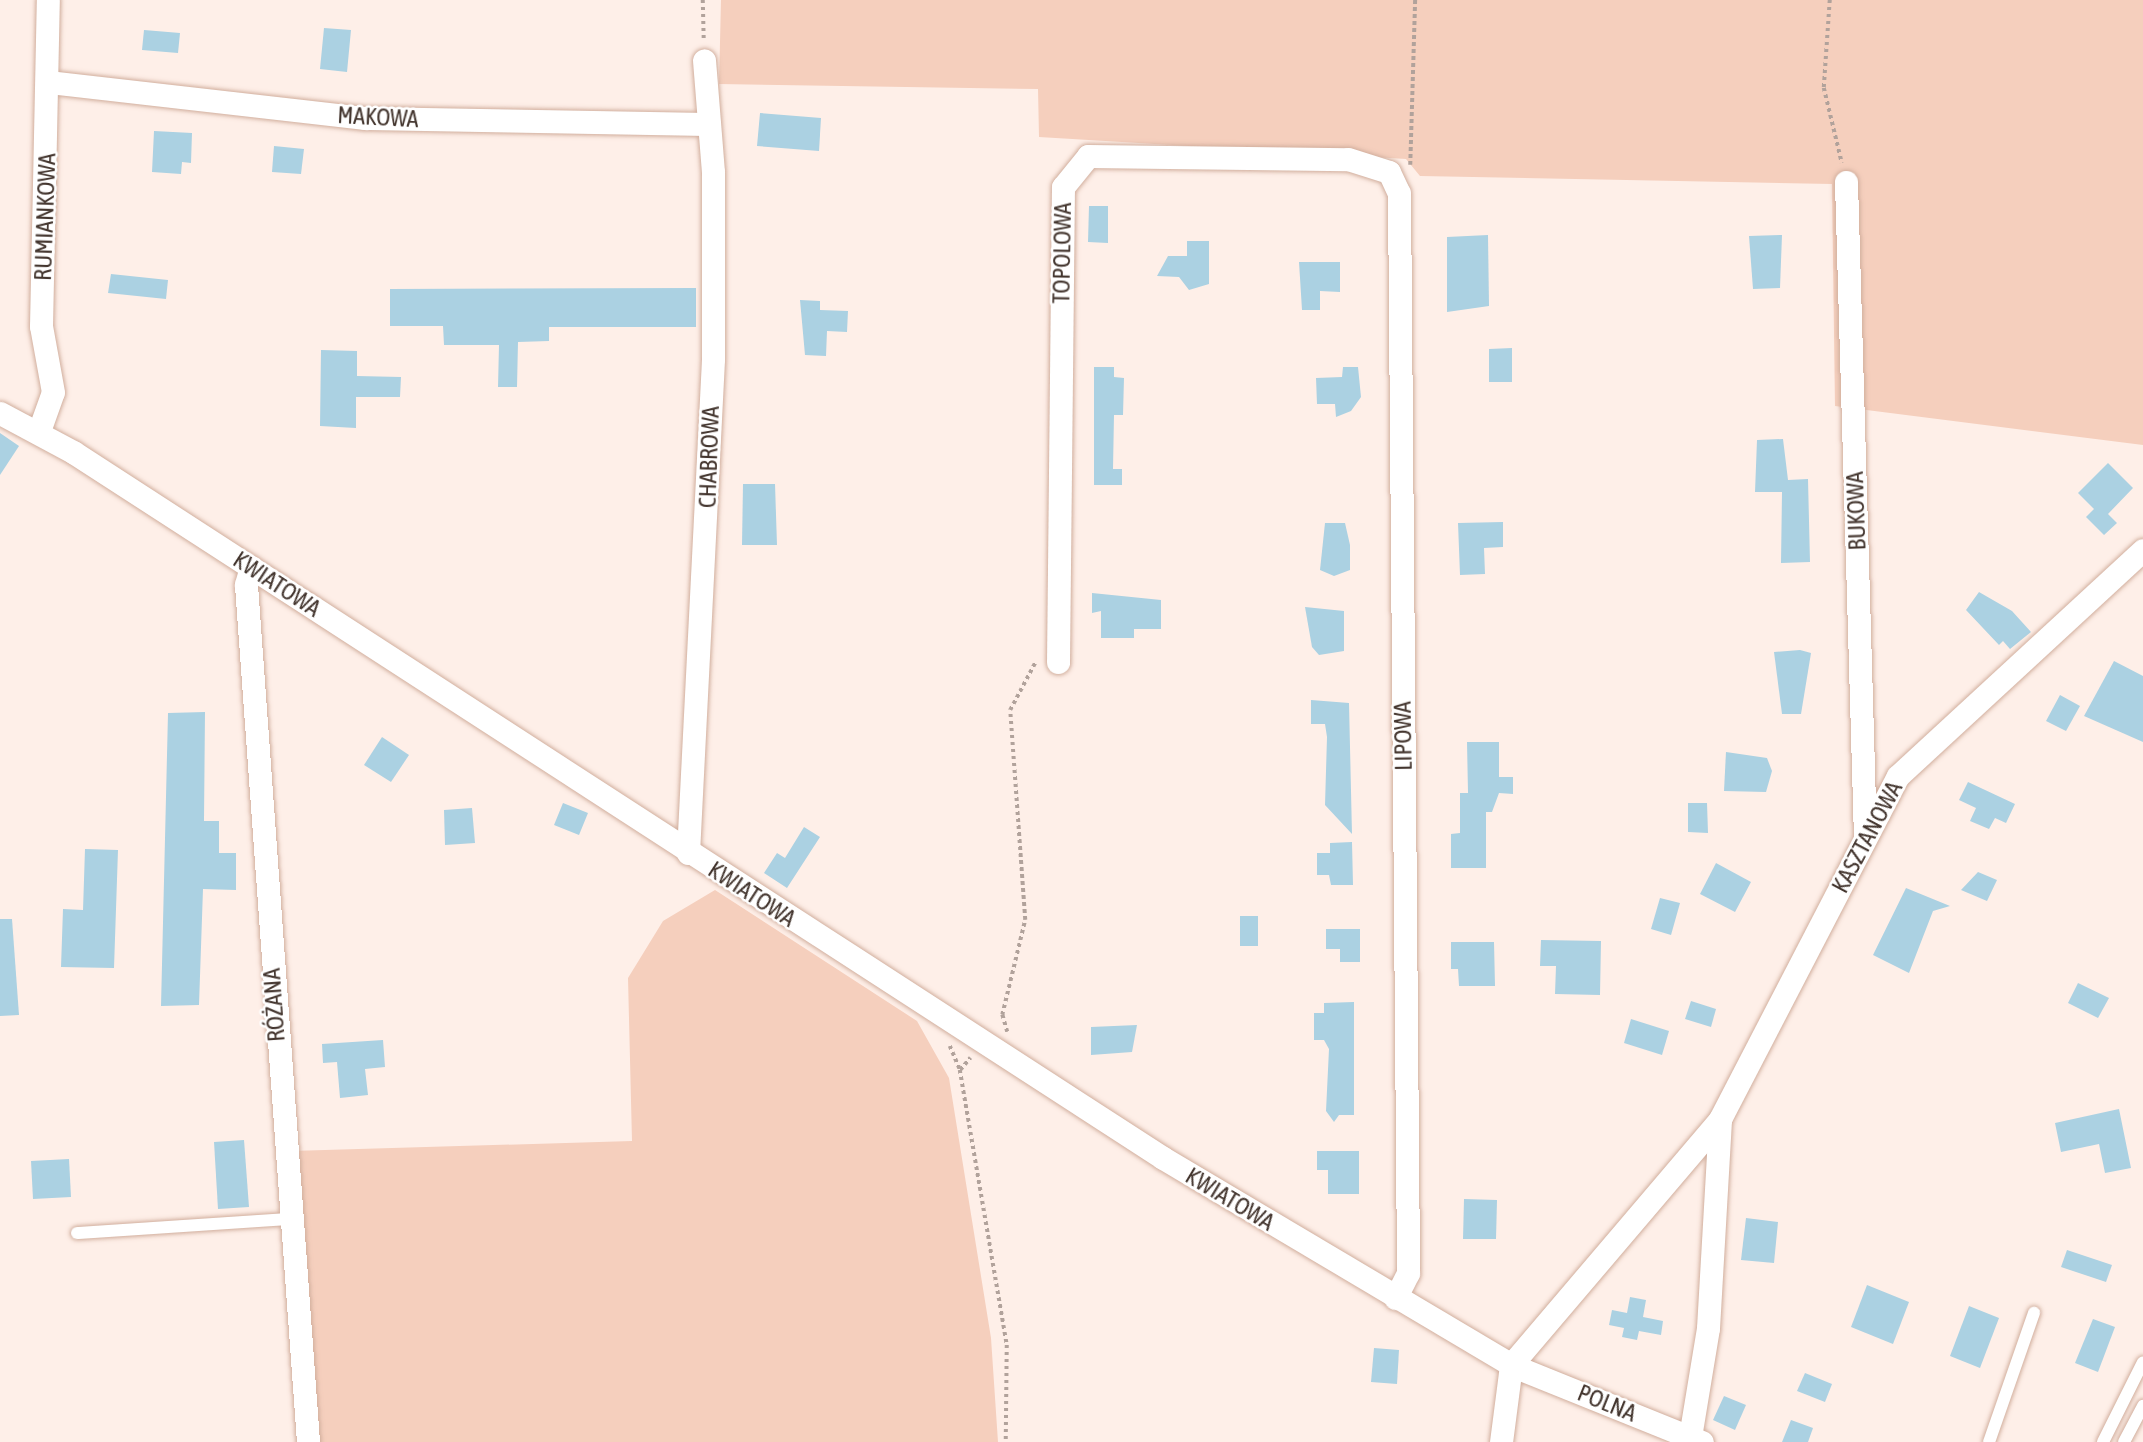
<!DOCTYPE html>
<html>
<head>
<meta charset="utf-8">
<style>
  body { margin:0 }
  #map { position:relative; width:2143px; height:1442px; overflow:hidden; background:#feefe8; font-family:"Asap Condensed",sans-serif }
  div>[style] { position:absolute }
  .green>* { inset:0; background:#f5cfbd }
  .building>* { inset:0; background:#abd1e2 }
  .path>* { height:3.5px; margin-top:-1.75px; transform-origin:0; background:repeating-linear-gradient(90deg,#b1a29b 0 3.5px,transparent 0 7px) }
  .roads { filter:drop-shadow(0 0 2px #d1ae9d) drop-shadow(0 0 2px #d1ae9d) }
  .lane>* { height:12px; margin:-6px; padding:0 6px; transform-origin:6px; border-radius:6px; background:#fff }
  .street>* { height:23px; margin:-11.5px; padding:0 11.5px; transform-origin:11.5px; border-radius:11.5px; background:#fff }
  span { translate:-50% -50%; white-space:nowrap; text-align:center; line-height:1.15; -webkit-text-stroke:5px #fff; paint-order:stroke }
  .street-label { font-size:24px; color:#43352e }
</style>
</head>
<body>
<div id="map">
  <div class="green">
    <i style="clip-path:polygon(721px 0,2143px 0,2143px 445px,1835px 406px,1832px 184px,1420px 176px,1406px 159px,1039px 137px,1038px 89px,719px 84px)"></i>
    <i style="clip-path:polygon(715px 890px,917px 1021px,949px 1078px,991px 1338px,998px 1442px,314px 1442px,291px 1151px,632px 1141px,628px 978px,663px 921px)"></i>
  </div>
  <div class="building">
    <i style="clip-path:polygon(324px 28px,351px 30px,347px 72px,320px 69px)"></i>
    <i style="clip-path:polygon(144px 30px,180px 33px,178px 53px,142px 50px)"></i>
    <i style="clip-path:polygon(760px 113px,821px 118px,819px 151px,757px 146px)"></i>
    <i style="clip-path:polygon(154px 131px,192px 133px,191px 163px,182px 162px,181px 174px,152px 172px)"></i>
    <i style="clip-path:polygon(274px 146px,304px 149px,301px 174px,272px 172px)"></i>
    <i style="clip-path:polygon(1089px 206px,1108px 206px,1108px 243px,1088px 242px)"></i>
    <i style="clip-path:polygon(1488px 235px,1489px 306px,1447px 312px,1447px 237px)"></i>
    <i style="clip-path:polygon(1782px 235px,1780px 288px,1753px 289px,1749px 236px)"></i>
    <i style="clip-path:polygon(1187px 241px,1209px 241px,1209px 284px,1189px 290px,1179px 277px,1157px 276px,1168px 256px,1187px 256px)"></i>
    <i style="clip-path:polygon(1299px 262px,1340px 262px,1340px 292px,1320px 291px,1320px 310px,1302px 310px)"></i>
    <i style="clip-path:polygon(111px 274px,168px 280px,166px 299px,108px 293px)"></i>
    <i style="clip-path:polygon(696px 288px,696px 327px,549px 327px,549px 341px,518px 342px,517px 387px,498px 387px,499px 345px,444px 345px,443px 326px,390px 326px,390px 289px)"></i>
    <i style="clip-path:polygon(800px 300px,820px 301px,820px 310px,848px 311px,847px 332px,827px 331px,826px 356px,805px 355px)"></i>
    <i style="clip-path:polygon(1512px 348px,1512px 382px,1489px 382px,1489px 349px)"></i>
    <i style="clip-path:polygon(321px 350px,357px 351px,357px 376px,401px 377px,400px 397px,356px 397px,356px 428px,320px 426px)"></i>
    <i style="clip-path:polygon(1094px 367px,1114px 367px,1114px 377px,1124px 378px,1123px 415px,1114px 415px,1113px 469px,1122px 469px,1122px 485px,1094px 485px)"></i>
    <i style="clip-path:polygon(1343px 367px,1358px 367px,1361px 397px,1351px 411px,1336px 417px,1335px 404px,1317px 404px,1316px 378px,1342px 377px)"></i>
    <i style="clip-path:polygon(0 433px,19px 446px,0 475px)"></i>
    <i style="clip-path:polygon(1783px 439px,1788px 480px,1808px 479px,1810px 562px,1781px 563px,1782px 492px,1755px 492px,1757px 440px)"></i>
    <i style="clip-path:polygon(2108px 463px,2133px 488px,2108px 514px,2117px 523px,2104px 535px,2086px 517px,2094px 509px,2078px 493px)"></i>
    <i style="clip-path:polygon(743px 484px,775px 484px,777px 545px,742px 545px)"></i>
    <i style="clip-path:polygon(1503px 522px,1503px 547px,1484px 548px,1485px 574px,1460px 575px,1458px 523px)"></i>
    <i style="clip-path:polygon(1325px 523px,1345px 523px,1350px 545px,1350px 570px,1334px 576px,1320px 570px)"></i>
    <i style="clip-path:polygon(1979px 592px,2012px 611px,2031px 632px,2010px 649px,2003px 641px,1999px 645px,1966px 610px)"></i>
    <i style="clip-path:polygon(1092px 593px,1161px 600px,1161px 629px,1134px 629px,1134px 638px,1101px 638px,1101px 611px,1092px 613px)"></i>
    <i style="clip-path:polygon(1305px 607px,1344px 611px,1344px 651px,1319px 655px,1312px 647px)"></i>
    <i style="clip-path:polygon(1800px 650px,1811px 653px,1801px 714px,1782px 714px,1774px 652px)"></i>
    <i style="clip-path:polygon(2114px 661px,2143px 676px,2143px 742px,2084px 716px)"></i>
    <i style="clip-path:polygon(2060px 695px,2080px 706px,2066px 731px,2046px 721px)"></i>
    <i style="clip-path:polygon(1311px 700px,1349px 703px,1352px 834px,1325px 805px,1327px 737px,1325px 724px,1311px 724px)"></i>
    <i style="clip-path:polygon(205px 712px,204px 821px,219px 821px,219px 853px,236px 853px,236px 890px,203px 889px,199px 1005px,161px 1006px,168px 713px)"></i>
    <i style="clip-path:polygon(382px 737px,409px 755px,391px 782px,364px 765px)"></i>
    <i style="clip-path:polygon(1467px 742px,1499px 742px,1499px 777px,1513px 777px,1513px 794px,1499px 793px,1492px 812px,1486px 812px,1486px 868px,1451px 868px,1451px 834px,1460px 833px,1460px 793px,1468px 793px)"></i>
    <i style="clip-path:polygon(1726px 752px,1767px 758px,1772px 771px,1766px 792px,1724px 791px)"></i>
    <i style="clip-path:polygon(1968px 782px,2015px 804px,2006px 823px,1995px 818px,1989px 829px,1970px 821px,1976px 808px,1959px 800px)"></i>
    <i style="clip-path:polygon(563px 803px,588px 813px,579px 835px,554px 825px)"></i>
    <i style="clip-path:polygon(1688px 803px,1707px 803px,1708px 833px,1688px 832px)"></i>
    <i style="clip-path:polygon(472px 808px,475px 843px,445px 845px,444px 810px)"></i>
    <i style="clip-path:polygon(804px 827px,820px 837px,787px 888px,764px 873px,777px 853px,785px 858px)"></i>
    <i style="clip-path:polygon(1352px 842px,1353px 885px,1331px 885px,1329px 875px,1317px 875px,1317px 853px,1330px 853px,1330px 843px)"></i>
    <i style="clip-path:polygon(85px 849px,118px 850px,114px 968px,61px 967px,63px 909px,83px 910px)"></i>
    <i style="clip-path:polygon(1716px 863px,1751px 882px,1735px 912px,1700px 894px)"></i>
    <i style="clip-path:polygon(1978px 872px,1997px 880px,1987px 901px,1961px 890px)"></i>
    <i style="clip-path:polygon(1906px 888px,1950px 906px,1933px 911px,1909px 973px,1873px 955px)"></i>
    <i style="clip-path:polygon(1660px 898px,1680px 903px,1671px 935px,1651px 929px)"></i>
    <i style="clip-path:polygon(1240px 916px,1258px 916px,1258px 946px,1240px 946px)"></i>
    <i style="clip-path:polygon(0 919px,12px 919px,19px 1015px,0 1016px)"></i>
    <i style="clip-path:polygon(1326px 929px,1360px 929px,1360px 962px,1340px 962px,1340px 949px,1326px 949px)"></i>
    <i style="clip-path:polygon(1541px 940px,1601px 941px,1600px 995px,1555px 994px,1556px 966px,1540px 966px)"></i>
    <i style="clip-path:polygon(1451px 942px,1494px 942px,1495px 986px,1459px 986px,1458px 969px,1451px 969px)"></i>
    <i style="clip-path:polygon(2078px 983px,2109px 998px,2098px 1018px,2068px 1003px)"></i>
    <i style="clip-path:polygon(1691px 1001px,1716px 1009px,1711px 1027px,1685px 1019px)"></i>
    <i style="clip-path:polygon(1354px 1002px,1354px 1115px,1339px 1115px,1334px 1122px,1326px 1111px,1329px 1049px,1324px 1040px,1314px 1040px,1314px 1013px,1324px 1013px,1324px 1003px)"></i>
    <i style="clip-path:polygon(1631px 1019px,1669px 1031px,1662px 1055px,1624px 1043px)"></i>
    <i style="clip-path:polygon(1137px 1025px,1132px 1052px,1091px 1055px,1091px 1027px)"></i>
    <i style="clip-path:polygon(383px 1040px,385px 1067px,365px 1069px,368px 1095px,340px 1098px,337px 1062px,323px 1063px,322px 1044px)"></i>
    <i style="clip-path:polygon(2119px 1109px,2131px 1168px,2105px 1173px,2099px 1144px,2061px 1152px,2055px 1123px)"></i>
    <i style="clip-path:polygon(244px 1140px,249px 1207px,218px 1209px,214px 1142px)"></i>
    <i style="clip-path:polygon(1317px 1151px,1359px 1151px,1359px 1194px,1328px 1194px,1328px 1170px,1317px 1170px)"></i>
    <i style="clip-path:polygon(69px 1159px,71px 1197px,33px 1199px,31px 1161px)"></i>
    <i style="clip-path:polygon(1464px 1199px,1497px 1200px,1496px 1239px,1463px 1239px)"></i>
    <i style="clip-path:polygon(1746px 1218px,1778px 1222px,1774px 1263px,1741px 1260px)"></i>
    <i style="clip-path:polygon(2067px 1250px,2112px 1265px,2106px 1282px,2061px 1267px)"></i>
    <i style="clip-path:polygon(1867px 1285px,1909px 1302px,1893px 1344px,1851px 1327px)"></i>
    <i style="clip-path:polygon(1630px 1297px,1646px 1300px,1643px 1317px,1663px 1321px,1661px 1335px,1639px 1331px,1637px 1340px,1622px 1337px,1624px 1328px,1609px 1325px,1612px 1310px,1627px 1313px)"></i>
    <i style="clip-path:polygon(1969px 1306px,1999px 1318px,1980px 1368px,1950px 1356px)"></i>
    <i style="clip-path:polygon(2093px 1319px,2115px 1327px,2098px 1372px,2075px 1363px)"></i>
    <i style="clip-path:polygon(1374px 1348px,1399px 1350px,1397px 1384px,1371px 1382px)"></i>
    <i style="clip-path:polygon(1805px 1373px,1832px 1384px,1825px 1402px,1797px 1391px)"></i>
    <i style="clip-path:polygon(1724px 1396px,1746px 1405px,1735px 1430px,1713px 1420px)"></i>
    <i style="clip-path:polygon(1791px 1420px,1813px 1428px,1808px 1442px,1782px 1442px)"></i>
  </div>
  <div class="path">
    <i style="left:703px;top:0;width:40px;rotate:88.6deg"></i>
    <i style="left:1830px;top:0;width:88px;rotate:93.9deg"></i>
    <i style="left:1824px;top:88px;width:77px;rotate:76.5deg"></i>
    <i style="left:1410px;top:165px;width:165px;rotate:-88.3deg"></i>
    <i style="left:1007px;top:1032px;width:18px;rotate:-106deg"></i>
    <i style="left:1002px;top:1015px;width:98px;rotate:-76.4deg"></i>
    <i style="left:1025px;top:920px;width:211px;rotate:-94.1deg"></i>
    <i style="left:1010px;top:710px;width:55px;rotate:-62deg"></i>
    <i style="left:950px;top:1046px;width:26px;rotate:67deg"></i>
    <i style="left:960px;top:1070px;width:279px;rotate:80.3deg"></i>
    <i style="left:1007px;top:1345px;width:97px;rotate:90.6deg"></i>
    <i style="left:960px;top:1070px;width:16px;rotate:-50deg"></i>
  </div>
  <div class="roads">
    <div class="lane">
      <i style="left:77px;top:1233px;width:213px;rotate:-3.8deg"></i>
      <i style="left:1989px;top:1442px;width:137px;rotate:-70.8deg"></i>
      <i style="left:2103px;top:1442px;width:89px;rotate:-63.4deg"></i>
      <i style="left:2124px;top:1442px;width:41px;rotate:-62.2deg"></i>
    </div>
    <div class="street">
      <i style="left:48px;top:82px;width:319px;rotate:6.5deg"></i>
      <i style="left:365px;top:118px;width:344px;rotate:1deg"></i>
      <i style="left:1846px;top:182px;width:655px;rotate:88.34deg"></i>
      <i style="left:0;top:413px;width:83px;rotate:28.1deg"></i>
      <i style="left:73px;top:452px;width:1299px;rotate:32.93deg"></i>
      <i style="left:1163px;top:1158px;width:405px;rotate:30.7deg"></i>
      <i style="left:1511px;top:1365px;width:206px;rotate:22deg"></i>
      <i style="left:39px;top:431px;width:41px;rotate:-70.3deg"></i>
      <i style="left:53px;top:392px;width:67px;rotate:-100.3deg"></i>
      <i style="left:41px;top:326px;width:326px;rotate:-88.8deg"></i>
      <i style="left:251px;top:567px;width:19px;rotate:106deg"></i>
      <i style="left:246px;top:585px;width:859px;rotate:85.86deg"></i>
      <i style="left:1058px;top:662px;width:475px;rotate:-89.4deg"></i>
      <i style="left:1063px;top:187px;width:40px;rotate:-51deg"></i>
      <i style="left:1088px;top:156px;width:260px;rotate:0.7deg"></i>
      <i style="left:1348px;top:159px;width:43px;rotate:17.6deg"></i>
      <i style="left:1389px;top:172px;width:23px;rotate:65deg"></i>
      <i style="left:1399px;top:193px;width:1080px;rotate:89.52deg"></i>
      <i style="left:1408px;top:1273px;width:28px;rotate:117deg"></i>
      <i style="left:688px;top:853px;width:495px;rotate:-87.1deg"></i>
      <i style="left:713px;top:359px;width:187px;rotate:-90deg"></i>
      <i style="left:713px;top:172px;width:112px;rotate:-94.6deg"></i>
      <i style="left:1690px;top:1437px;width:110px;rotate:-80.6deg"></i>
      <i style="left:1708px;top:1328px;width:209px;rotate:-86.7deg"></i>
      <i style="left:1501px;top:1442px;width:78px;rotate:-82.6deg"></i>
      <i style="left:1511px;top:1365px;width:323px;rotate:-49.6deg"></i>
      <i style="left:1720px;top:1119px;width:386px;rotate:-62.6deg"></i>
      <i style="left:1898px;top:776px;width:333px;rotate:-42.7deg"></i>
    </div>
  </div>
  <div class="street-label">
    <span style="left:378px;top:117px;rotate:3deg">MAKOWA</span>
    <span style="left:45px;top:217px;rotate:-88deg">RUMIANKOWA</span>
    <span style="left:1062px;top:253px;rotate:-89deg">TOPOLOWA</span>
    <span style="left:709px;top:457px;rotate:-88deg">CHABROWA</span>
    <span style="left:1856px;top:511px;rotate:-92deg">BUKOWA</span>
    <span style="left:277px;top:584px;rotate:33deg">KWIATOWA</span>
    <span style="left:1403px;top:736px;rotate:-91deg">LIPOWA</span>
    <span style="left:1867px;top:837px;rotate:-62deg">KASZTANOWA</span>
    <span style="left:752px;top:894px;rotate:33deg">KWIATOWA</span>
    <span style="left:274px;top:1005px;rotate:-94deg">RÓŻANA</span>
    <span style="left:1230px;top:1199px;rotate:31deg">KWIATOWA</span>
    <span style="left:1607px;top:1403px;rotate:22deg">POLNA</span>
  </div>
</div>
</body>
</html>
